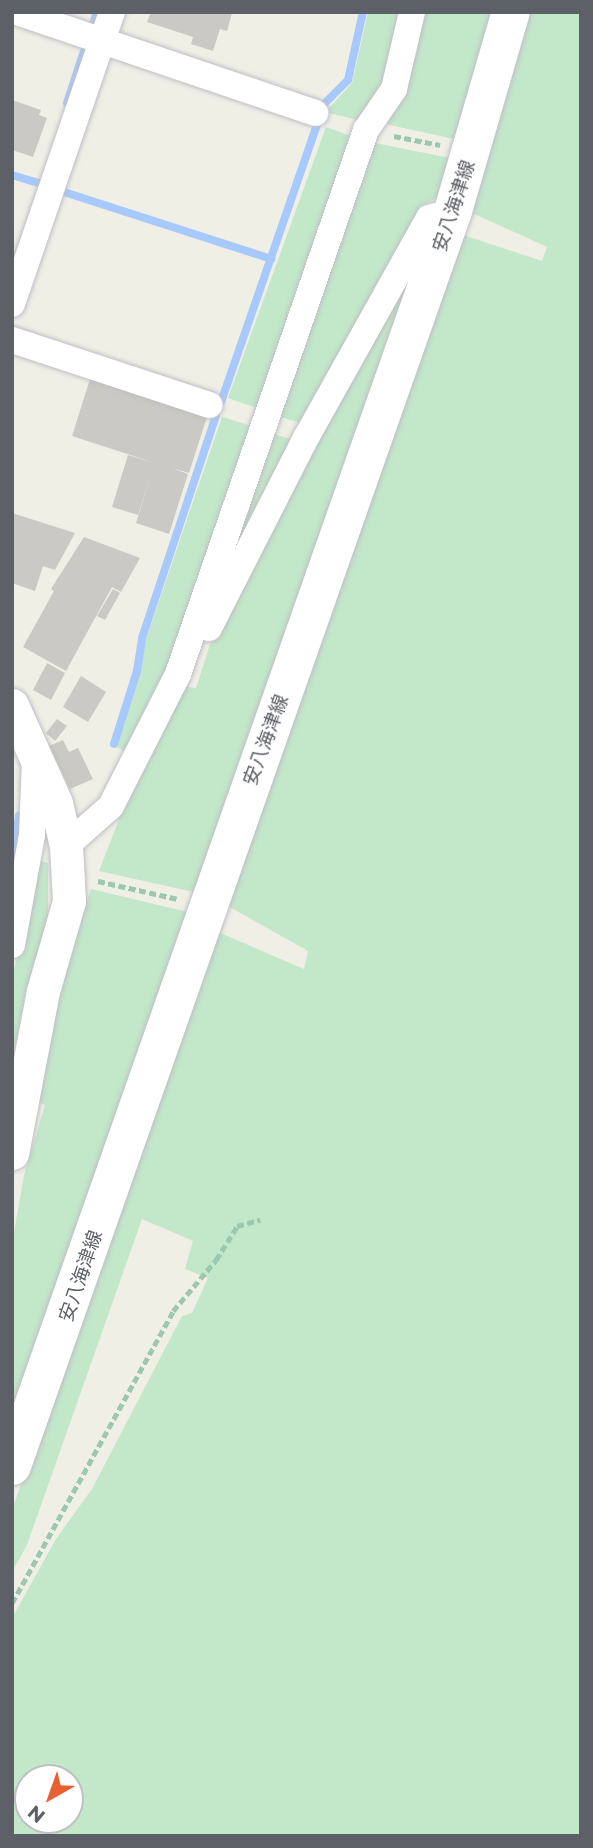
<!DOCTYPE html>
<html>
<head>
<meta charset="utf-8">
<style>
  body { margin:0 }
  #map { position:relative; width:593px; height:1848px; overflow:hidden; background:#f0efe6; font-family:Montserrat,"Noto Sans JP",sans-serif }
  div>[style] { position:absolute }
  .green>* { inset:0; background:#c3e7c9 }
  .stream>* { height:8px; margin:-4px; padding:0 4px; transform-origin:4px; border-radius:4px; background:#a7c9fe }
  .building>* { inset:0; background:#cac9c3 }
  .path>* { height:4.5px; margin-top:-2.25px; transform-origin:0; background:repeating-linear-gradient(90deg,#9cc8b0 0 7px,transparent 0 10.5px) }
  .roads { filter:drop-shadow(0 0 2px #bdbec4) drop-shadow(0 0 2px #bdbec4) }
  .minor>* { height:26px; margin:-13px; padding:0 13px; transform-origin:13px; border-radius:13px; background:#fff }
  .tertiary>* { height:33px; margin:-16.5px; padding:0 16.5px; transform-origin:16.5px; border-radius:16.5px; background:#fff }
  .secondary>* { height:38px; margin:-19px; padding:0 19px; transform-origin:19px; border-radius:19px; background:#fff }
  span { translate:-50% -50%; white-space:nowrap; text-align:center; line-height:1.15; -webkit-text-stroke:7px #fff; paint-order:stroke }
  .street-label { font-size:19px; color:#5d6066 }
  .frame { position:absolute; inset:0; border:14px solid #5d6066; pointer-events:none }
  .north { position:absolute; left:14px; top:1764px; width:70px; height:70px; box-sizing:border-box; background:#fff; border:2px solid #bebfc2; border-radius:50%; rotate:220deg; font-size:19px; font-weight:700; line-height:28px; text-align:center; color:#5d6066 }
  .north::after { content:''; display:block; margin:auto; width:24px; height:32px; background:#e86133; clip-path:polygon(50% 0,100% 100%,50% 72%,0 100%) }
</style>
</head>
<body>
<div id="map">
  <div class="green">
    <i style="clip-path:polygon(368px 12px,402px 12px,383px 88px,362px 121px,329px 113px,329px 108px,352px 83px)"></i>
    <i style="clip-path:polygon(421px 12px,492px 12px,459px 140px,385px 124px)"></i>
    <i style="clip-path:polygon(evenodd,527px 12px,581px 12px,581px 1836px,12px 1836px,12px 1618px,56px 1539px,92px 1489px,182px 1316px,192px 1313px,208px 1278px,185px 1269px,193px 1241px,142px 1219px,27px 1545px,12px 1572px,12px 1510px,216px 931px,304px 969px,308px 951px,226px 905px,463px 235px,542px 261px,547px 247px,472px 213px,527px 12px,28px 1778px,70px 1778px,70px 1820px,28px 1820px,28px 1778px)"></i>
    <i style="clip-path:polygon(326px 127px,356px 138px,260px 409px,228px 398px)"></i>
    <i style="clip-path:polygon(375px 143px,455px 159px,443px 195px,420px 206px,304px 424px,274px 415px)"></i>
    <i style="clip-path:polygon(431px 234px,198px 893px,99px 871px,137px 773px,181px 686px,196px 688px,212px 638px)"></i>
    <i style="clip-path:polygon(222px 417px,255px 427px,165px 679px,127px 752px,116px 747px,145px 642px)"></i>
    <i style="clip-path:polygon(269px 433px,296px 440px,207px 614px)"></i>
    <i style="clip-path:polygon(41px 861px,48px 863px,48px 920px,26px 991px,12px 1063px,12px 977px)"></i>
    <i style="clip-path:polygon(91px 889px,192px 913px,12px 1424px,12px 1244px,24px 1175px,45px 1105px,35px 1101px,53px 1003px)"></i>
  </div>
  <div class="stream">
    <i style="left:92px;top:27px;width:16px;rotate:-72deg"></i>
    <i style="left:67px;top:103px;width:58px;rotate:-71.9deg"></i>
    <i style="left:323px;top:105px;width:35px;rotate:-45deg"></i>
    <i style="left:348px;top:80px;width:70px;rotate:-77.6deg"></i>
    <i style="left:12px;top:175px;width:34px;rotate:17deg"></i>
    <i style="left:64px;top:192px;width:218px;rotate:17.9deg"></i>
    <i style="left:221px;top:402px;width:293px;rotate:-70.9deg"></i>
    <i style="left:114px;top:744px;width:77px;rotate:-72.5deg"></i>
    <i style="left:137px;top:671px;width:33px;rotate:-81deg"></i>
    <i style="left:142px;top:638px;width:234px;rotate:-71.6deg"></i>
    <i style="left:12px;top:858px;width:43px;rotate:-80.5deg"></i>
  </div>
  <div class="building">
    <i style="clip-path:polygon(151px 12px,230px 12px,232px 13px,227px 31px,220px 29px,213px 51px,191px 44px,193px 37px,147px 22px)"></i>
    <i style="clip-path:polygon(12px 100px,41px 110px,39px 115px,47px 118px,33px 157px,12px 150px)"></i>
    <i style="clip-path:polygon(90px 379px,207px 417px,189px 473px,172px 468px,188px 474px,169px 534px,136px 523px,152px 472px,138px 515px,112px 507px,128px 455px,155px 463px,72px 436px)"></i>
    <i style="clip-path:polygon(12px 513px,75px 533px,55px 570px,43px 566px,35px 591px,12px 583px)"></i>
    <i style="clip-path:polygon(84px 537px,140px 558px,121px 592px,112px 587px,66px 671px,23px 647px,54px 591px,51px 589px)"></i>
    <i style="clip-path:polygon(113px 589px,120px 593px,105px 620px,97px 616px)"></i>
    <i style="clip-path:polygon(47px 663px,65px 673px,51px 700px,33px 690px)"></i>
    <i style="clip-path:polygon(81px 676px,106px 692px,88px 722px,63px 707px)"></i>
    <i style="clip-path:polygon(57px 719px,67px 726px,55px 741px,46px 733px)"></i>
    <i style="clip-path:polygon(63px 740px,69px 752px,78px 748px,93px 779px,70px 789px,49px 746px)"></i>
  </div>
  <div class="path">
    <i style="left:394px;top:136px;width:47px;rotate:11.1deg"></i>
    <i style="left:98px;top:881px;width:82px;rotate:12.7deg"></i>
    <i style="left:12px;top:1603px;width:333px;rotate:-61.1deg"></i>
    <i style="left:173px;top:1311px;width:67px;rotate:-49.9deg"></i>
    <i style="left:216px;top:1260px;width:40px;rotate:-58deg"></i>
    <i style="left:237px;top:1226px;width:24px;rotate:-15deg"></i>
  </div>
  <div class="roads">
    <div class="minor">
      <i style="left:17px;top:12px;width:315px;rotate:18.7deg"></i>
      <i style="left:12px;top:304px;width:309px;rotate:-71.1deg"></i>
      <i style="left:12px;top:340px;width:208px;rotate:18.2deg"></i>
      <i style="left:209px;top:628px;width:216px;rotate:-63deg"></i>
      <i style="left:307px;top:436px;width:250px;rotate:-60.8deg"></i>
      <i style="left:429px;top:218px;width:25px;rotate:-16deg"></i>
      <i style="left:66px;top:846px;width:60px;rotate:-41.6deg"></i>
      <i style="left:111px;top:806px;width:148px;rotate:-63.1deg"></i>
      <i style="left:178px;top:674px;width:576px;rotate:-70.94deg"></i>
      <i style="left:366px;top:130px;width:50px;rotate:-55.7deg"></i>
      <i style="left:394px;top:89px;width:79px;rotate:-76.8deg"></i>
      <i style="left:12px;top:945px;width:112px;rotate:-79.7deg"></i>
      <i style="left:32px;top:835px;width:75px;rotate:-87.7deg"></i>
    </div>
    <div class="tertiary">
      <i style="left:12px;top:705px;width:107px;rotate:65.8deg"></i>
      <i style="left:56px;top:803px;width:44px;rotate:76.9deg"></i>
      <i style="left:66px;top:846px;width:55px;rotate:86.9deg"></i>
      <i style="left:69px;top:901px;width:94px;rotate:106.1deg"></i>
      <i style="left:43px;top:991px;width:165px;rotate:100.8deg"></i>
    </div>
    <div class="secondary">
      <i style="left:12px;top:1466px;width:1330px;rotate:-70.64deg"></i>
      <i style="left:453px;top:211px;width:207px;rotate:-73.8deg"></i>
    </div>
  </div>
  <div class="street-label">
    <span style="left:454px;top:206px;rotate:-72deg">安八海津線</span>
    <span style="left:266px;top:740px;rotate:-70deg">安八海津線</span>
    <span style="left:81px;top:1276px;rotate:-71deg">安八海津線</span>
  </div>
  <div class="frame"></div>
  <div class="north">N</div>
</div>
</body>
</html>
